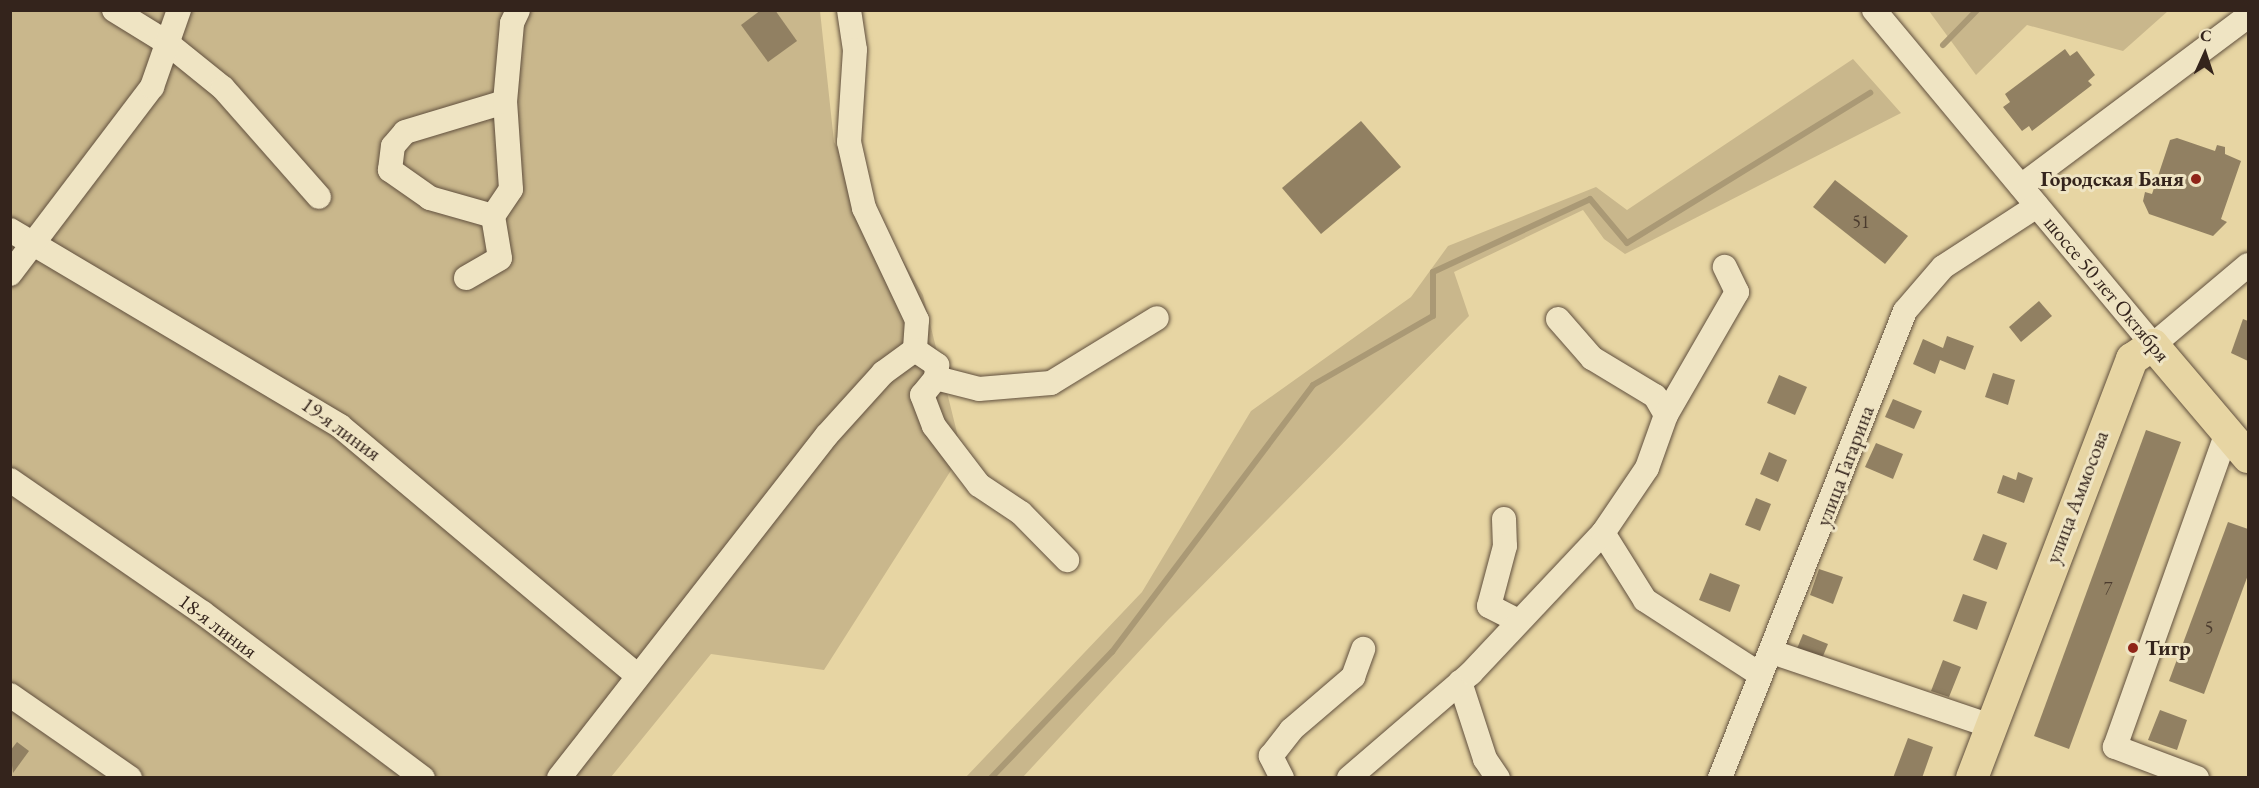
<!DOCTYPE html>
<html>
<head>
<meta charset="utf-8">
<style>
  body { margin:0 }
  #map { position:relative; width:2259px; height:788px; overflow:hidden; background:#e7d5a3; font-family:"EB Garamond",serif }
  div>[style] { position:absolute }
  .green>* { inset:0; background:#c9b78c }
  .stream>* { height:6px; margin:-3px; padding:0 3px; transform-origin:3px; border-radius:3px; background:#aa9975 }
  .building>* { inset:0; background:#918062 }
  .roads { filter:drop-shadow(0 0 2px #61503e) drop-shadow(0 0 2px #61503e) }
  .minor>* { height:24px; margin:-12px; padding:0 12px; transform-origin:12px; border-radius:12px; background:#efe4c3 }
  .major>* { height:32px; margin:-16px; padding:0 16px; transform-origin:16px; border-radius:16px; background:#e7d5a3 }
  .dots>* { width:16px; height:16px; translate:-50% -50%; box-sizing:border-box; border:3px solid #efe4c3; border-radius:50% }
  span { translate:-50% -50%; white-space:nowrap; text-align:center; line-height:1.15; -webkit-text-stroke:6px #efe4c3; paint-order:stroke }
  .number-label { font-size:18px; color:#4b3b2e }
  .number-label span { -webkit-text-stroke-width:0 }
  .poi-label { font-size:21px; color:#34241c; font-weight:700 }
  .right { translate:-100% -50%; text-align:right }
  .left { translate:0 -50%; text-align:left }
  .street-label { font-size:21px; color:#34241c }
  .frame { position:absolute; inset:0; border:12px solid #34241c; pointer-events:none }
  .north { position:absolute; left:2175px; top:24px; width:60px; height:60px; -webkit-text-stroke:4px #efe4c3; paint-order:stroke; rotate:3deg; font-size:16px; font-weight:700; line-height:24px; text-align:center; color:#34241c }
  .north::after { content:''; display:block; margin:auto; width:21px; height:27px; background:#34241c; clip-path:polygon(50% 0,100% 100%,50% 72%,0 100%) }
</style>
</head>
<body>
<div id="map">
  <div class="green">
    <i style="clip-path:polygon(10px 11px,820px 11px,834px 142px,923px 295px,962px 453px,824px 670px,711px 654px,611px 777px,11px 777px)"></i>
    <i style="clip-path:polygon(1929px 11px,2168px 11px,2123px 51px,2027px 25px,1976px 75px)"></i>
    <i style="clip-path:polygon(1853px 59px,1901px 113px,1625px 254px,1604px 239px,1583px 210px,1454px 272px,1469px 316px,1168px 620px,1023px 777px,966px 777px,1142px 592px,1251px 411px,1411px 297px,1448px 246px,1596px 187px,1627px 210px)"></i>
  </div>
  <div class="stream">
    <i style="left:1943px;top:45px;width:49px;rotate:-45.8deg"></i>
    <i style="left:991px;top:778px;width:175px;rotate:-46.2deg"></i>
    <i style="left:1112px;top:652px;width:334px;rotate:-53deg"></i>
    <i style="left:1313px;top:385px;width:138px;rotate:-29.9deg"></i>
    <i style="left:1433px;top:316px;width:44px;rotate:-90deg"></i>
    <i style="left:1433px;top:272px;width:173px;rotate:-24.9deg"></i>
    <i style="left:1590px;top:199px;width:57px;rotate:49.9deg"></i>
    <i style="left:1627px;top:243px;width:286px;rotate:-31.7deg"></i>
  </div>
  <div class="building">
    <i style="clip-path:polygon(761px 10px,775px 10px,797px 41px,768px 62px,741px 25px)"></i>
    <i style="clip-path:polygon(2065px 49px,2070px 56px,2077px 51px,2095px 75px,2088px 81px,2092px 85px,2032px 131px,2029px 126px,2022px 131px,2003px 107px,2010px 102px,2005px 94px)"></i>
    <i style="clip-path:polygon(1361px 121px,1401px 167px,1321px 234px,1282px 188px)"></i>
    <i style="clip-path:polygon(2177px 138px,2215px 151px,2217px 145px,2225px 147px,2225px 154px,2241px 161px,2221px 219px,2227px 222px,2213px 236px,2149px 214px,2143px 201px,2145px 192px,2152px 194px,2170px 140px)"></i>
    <i style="clip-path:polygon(1835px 180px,1908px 236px,1885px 264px,1813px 207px)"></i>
    <i style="clip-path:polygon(2039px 301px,2052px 316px,2021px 342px,2009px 327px)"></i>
    <i style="clip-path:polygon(2243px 319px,2248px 321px,2248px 361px,2231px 353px)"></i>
    <i style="clip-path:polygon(1947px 336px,1974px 346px,1965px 370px,1940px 360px,1935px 374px,1913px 364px,1923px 339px,1943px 348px)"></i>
    <i style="clip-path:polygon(1993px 373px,2015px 380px,2008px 405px,1985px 397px)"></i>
    <i style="clip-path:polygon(1779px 375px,1807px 387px,1795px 415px,1767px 403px)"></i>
    <i style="clip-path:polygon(1893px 399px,1922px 411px,1914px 429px,1885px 417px)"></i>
    <i style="clip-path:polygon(2146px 430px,2181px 442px,2069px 749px,2034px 736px)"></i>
    <i style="clip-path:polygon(1876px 443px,1903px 454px,1893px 479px,1865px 467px)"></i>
    <i style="clip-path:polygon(1769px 452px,1787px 460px,1778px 482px,1760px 474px)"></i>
    <i style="clip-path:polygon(2018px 472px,2033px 478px,2024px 503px,1997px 493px,2003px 475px,2016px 480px)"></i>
    <i style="clip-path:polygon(1756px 498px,1771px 504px,1760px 531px,1745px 525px)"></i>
    <i style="clip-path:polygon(2228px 522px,2248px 529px,2248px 575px,2204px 694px,2169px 681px)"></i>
    <i style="clip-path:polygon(1983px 534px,2007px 543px,1997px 570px,1973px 560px)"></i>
    <i style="clip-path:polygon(1819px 569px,1843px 577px,1833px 604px,1810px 595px)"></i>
    <i style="clip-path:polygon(1710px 573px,1740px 585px,1730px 612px,1699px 600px)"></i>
    <i style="clip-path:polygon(1963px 594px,1987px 602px,1977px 630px,1953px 621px)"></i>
    <i style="clip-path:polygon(1803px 634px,1828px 644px,1821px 661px,1796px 651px)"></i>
    <i style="clip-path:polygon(1943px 660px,1961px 667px,1949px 697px,1931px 691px)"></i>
    <i style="clip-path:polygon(2160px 710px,2187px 720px,2177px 750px,2148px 740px)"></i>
    <i style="clip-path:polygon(1908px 738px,1933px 747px,1922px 778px,1893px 778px)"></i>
    <i style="clip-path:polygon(17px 742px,29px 751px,13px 773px,10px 751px)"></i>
  </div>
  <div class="roads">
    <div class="minor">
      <i style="left:114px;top:10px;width:61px;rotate:31.6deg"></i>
      <i style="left:166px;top:42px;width:73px;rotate:38.9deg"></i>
      <i style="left:223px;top:88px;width:145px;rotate:48.6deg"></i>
      <i style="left:849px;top:10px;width:40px;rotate:81.5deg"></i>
      <i style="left:855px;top:50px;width:92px;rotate:93.7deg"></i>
      <i style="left:849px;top:142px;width:68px;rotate:77.2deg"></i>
      <i style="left:864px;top:208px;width:124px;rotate:64.7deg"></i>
      <i style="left:917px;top:320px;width:30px;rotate:94deg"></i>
      <i style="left:915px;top:350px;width:27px;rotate:34deg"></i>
      <i style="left:937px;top:365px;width:13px;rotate:94deg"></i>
      <i style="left:936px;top:378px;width:44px;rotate:14.3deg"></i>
      <i style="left:979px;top:389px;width:72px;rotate:-4.8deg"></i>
      <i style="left:1051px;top:383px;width:124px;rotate:-31.5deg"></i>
      <i style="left:1874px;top:10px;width:436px;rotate:50.2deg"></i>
      <i style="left:2153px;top:345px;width:124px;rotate:-40.1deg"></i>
      <i style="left:2021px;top:186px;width:284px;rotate:-36.8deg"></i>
      <i style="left:493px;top:216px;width:66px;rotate:-164.1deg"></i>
      <i style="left:430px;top:198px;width:49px;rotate:-145deg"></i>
      <i style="left:390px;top:170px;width:24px;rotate:-83deg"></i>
      <i style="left:393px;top:146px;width:18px;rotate:-49deg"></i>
      <i style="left:405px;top:132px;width:104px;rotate:-16.7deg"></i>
      <i style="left:10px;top:230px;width:384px;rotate:30.7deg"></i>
      <i style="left:340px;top:426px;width:389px;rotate:40deg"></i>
      <i style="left:10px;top:274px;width:235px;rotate:-52.8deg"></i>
      <i style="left:152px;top:87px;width:82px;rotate:-70.7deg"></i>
      <i style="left:466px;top:278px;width:39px;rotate:-30deg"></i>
      <i style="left:500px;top:258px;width:43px;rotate:-99.5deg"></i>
      <i style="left:493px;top:216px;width:32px;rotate:-56deg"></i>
      <i style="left:511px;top:189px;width:87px;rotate:-93.9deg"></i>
      <i style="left:505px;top:102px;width:79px;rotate:-84.9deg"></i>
      <i style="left:512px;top:23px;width:14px;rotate:-65deg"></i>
      <i style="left:1558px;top:319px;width:52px;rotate:48.9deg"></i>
      <i style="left:1592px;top:358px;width:74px;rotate:31.1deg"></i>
      <i style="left:1655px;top:396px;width:22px;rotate:60deg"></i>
      <i style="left:936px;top:378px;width:22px;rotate:129deg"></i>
      <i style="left:922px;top:395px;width:33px;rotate:69deg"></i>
      <i style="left:934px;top:426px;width:74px;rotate:52.7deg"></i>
      <i style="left:979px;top:485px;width:50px;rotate:33.7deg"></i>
      <i style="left:1021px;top:513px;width:66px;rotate:45.6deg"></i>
      <i style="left:10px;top:480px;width:234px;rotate:34.6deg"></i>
      <i style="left:203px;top:613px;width:275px;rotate:36.9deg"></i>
      <i style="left:1504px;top:519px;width:27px;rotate:88deg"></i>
      <i style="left:1505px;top:546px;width:62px;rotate:104.9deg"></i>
      <i style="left:1489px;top:606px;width:31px;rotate:27deg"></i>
      <i style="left:1603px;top:533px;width:79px;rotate:57.9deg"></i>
      <i style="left:1645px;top:600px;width:135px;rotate:32.9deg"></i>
      <i style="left:1772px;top:652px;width:231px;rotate:18.7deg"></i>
      <i style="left:1460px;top:682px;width:81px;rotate:72deg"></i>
      <i style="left:1485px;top:759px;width:23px;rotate:56deg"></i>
      <i style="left:10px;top:695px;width:146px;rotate:34.7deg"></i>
      <i style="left:559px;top:778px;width:435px;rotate:-52deg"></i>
      <i style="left:827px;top:435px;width:84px;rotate:-47.9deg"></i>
      <i style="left:883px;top:373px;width:39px;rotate:-36deg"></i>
      <i style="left:1282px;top:778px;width:25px;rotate:-117deg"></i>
      <i style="left:1271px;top:756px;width:33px;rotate:-52deg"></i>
      <i style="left:1291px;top:730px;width:82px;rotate:-40.5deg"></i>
      <i style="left:1353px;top:677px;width:30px;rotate:-70deg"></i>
      <i style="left:1349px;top:778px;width:161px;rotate:-40.7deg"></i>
      <i style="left:1471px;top:673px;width:192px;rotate:-46.7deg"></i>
      <i style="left:1603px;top:533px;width:78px;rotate:-55.9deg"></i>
      <i style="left:1647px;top:468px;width:56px;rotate:-70.3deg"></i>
      <i style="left:1666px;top:415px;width:142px;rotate:-60deg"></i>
      <i style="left:1737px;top:292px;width:28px;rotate:-116deg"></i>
      <i style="left:1720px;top:778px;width:502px;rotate:-68.39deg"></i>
      <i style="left:1905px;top:311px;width:58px;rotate:-49.2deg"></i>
      <i style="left:1943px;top:267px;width:112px;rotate:-33deg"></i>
      <i style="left:2197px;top:778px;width:88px;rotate:-159.3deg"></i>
      <i style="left:2115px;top:747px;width:334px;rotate:-70.4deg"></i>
    </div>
    <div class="major">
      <i style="left:1972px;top:778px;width:449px;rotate:-69.1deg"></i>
      <i style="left:2132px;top:359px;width:25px;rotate:-34deg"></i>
      <i style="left:2153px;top:345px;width:147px;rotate:49.7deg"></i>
    </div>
  </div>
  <div class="dots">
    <i style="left:2196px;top:179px;background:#8f2418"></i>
    <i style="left:2133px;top:648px;background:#8f2418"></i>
  </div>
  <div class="number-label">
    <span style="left:1861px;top:222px">51</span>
    <span style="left:2108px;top:589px">7</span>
    <span style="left:2209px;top:628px">5</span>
  </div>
  <div class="poi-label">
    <span class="right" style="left:2184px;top:179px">Городская Баня</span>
    <span class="left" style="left:2145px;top:648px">Тигр</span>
  </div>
  <div class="street-label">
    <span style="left:2107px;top:289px;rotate:50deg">шоссе 50 лет Октября</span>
    <span style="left:341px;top:429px;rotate:36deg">19-я линия</span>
    <span style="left:1845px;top:466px;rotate:-69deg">улица Гагарина</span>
    <span style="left:2077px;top:497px;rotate:-69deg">улица Аммосова</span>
    <span style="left:218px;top:626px;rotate:37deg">18-я линия</span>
  </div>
  <div class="frame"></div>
  <div class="north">С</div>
</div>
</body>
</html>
